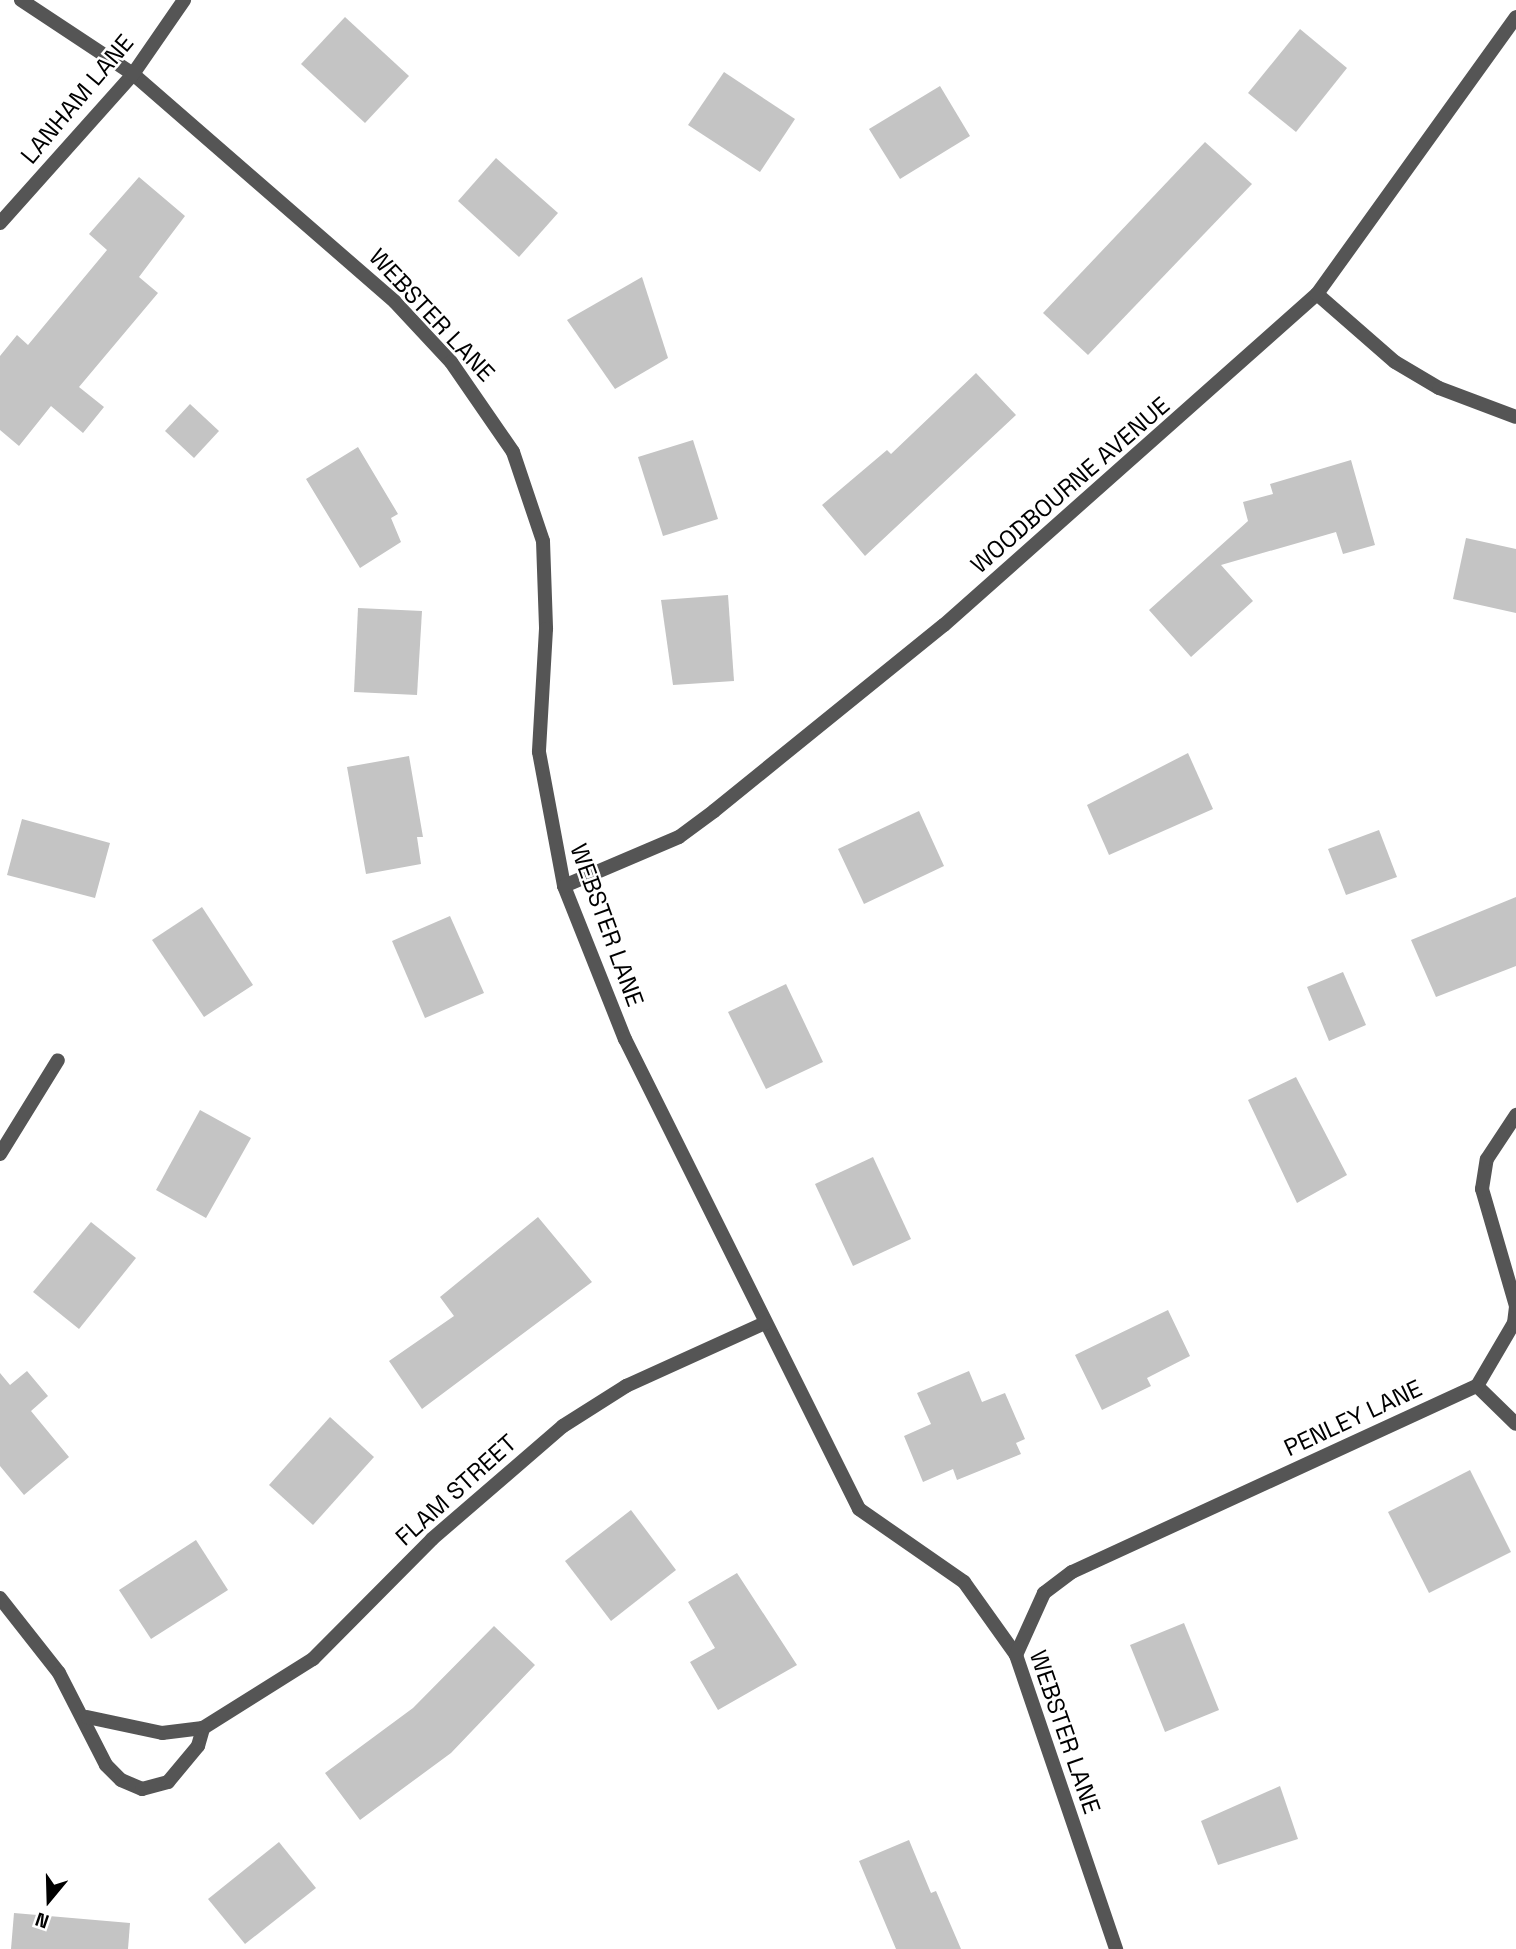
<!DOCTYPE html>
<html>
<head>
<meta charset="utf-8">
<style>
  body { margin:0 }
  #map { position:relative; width:1516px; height:1949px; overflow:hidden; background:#fff; font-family:"Space Grotesk",sans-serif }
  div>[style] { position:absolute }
  .building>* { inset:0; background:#c4c4c4 }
  .minor>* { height:14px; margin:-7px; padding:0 7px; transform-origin:7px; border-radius:7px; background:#555 }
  span { translate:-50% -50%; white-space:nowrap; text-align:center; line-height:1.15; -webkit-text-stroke:5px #fff; paint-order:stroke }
  .street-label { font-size:24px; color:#000 }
  .north { position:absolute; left:14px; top:1865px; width:70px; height:70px; -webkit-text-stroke:5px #fff; paint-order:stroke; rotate:199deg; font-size:19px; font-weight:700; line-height:28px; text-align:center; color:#000 }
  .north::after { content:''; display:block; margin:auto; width:24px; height:32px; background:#000; clip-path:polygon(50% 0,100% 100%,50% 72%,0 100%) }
</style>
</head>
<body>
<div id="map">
  <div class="building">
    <i style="clip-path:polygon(345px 17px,409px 76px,365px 123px,301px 64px)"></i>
    <i style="clip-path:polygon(1300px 29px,1347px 68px,1296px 132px,1248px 93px)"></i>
    <i style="clip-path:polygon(724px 72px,795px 119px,760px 172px,688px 125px)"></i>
    <i style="clip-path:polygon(940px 86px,970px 136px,900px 179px,869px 129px)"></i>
    <i style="clip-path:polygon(1205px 142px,1252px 184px,1088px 355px,1043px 313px)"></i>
    <i style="clip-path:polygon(496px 158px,558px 213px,519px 257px,458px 201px)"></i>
    <i style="clip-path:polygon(139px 177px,185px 216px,139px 277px,158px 293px,79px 387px,104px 407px,83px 433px,51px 406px,19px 446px,0 430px,0 356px,17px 335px,28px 345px,107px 250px,89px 234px)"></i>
    <i style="clip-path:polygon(642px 277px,668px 358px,615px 389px,567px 320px)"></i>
    <i style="clip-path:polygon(976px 373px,1016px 415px,865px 556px,822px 505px,887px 450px,891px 454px)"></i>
    <i style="clip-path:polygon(190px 404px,219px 431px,194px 458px,165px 431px)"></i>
    <i style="clip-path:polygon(693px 440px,718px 519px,663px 536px,638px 457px)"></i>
    <i style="clip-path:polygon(358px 447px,398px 514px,391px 518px,401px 542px,360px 568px,306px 479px)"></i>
    <i style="clip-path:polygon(1351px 460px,1375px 545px,1343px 554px,1336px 532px,1221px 565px,1253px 601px,1191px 657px,1149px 610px,1248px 521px,1243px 502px,1273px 494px,1270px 484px)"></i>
    <i style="clip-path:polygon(1466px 538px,1516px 549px,1516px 613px,1453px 599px)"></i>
    <i style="clip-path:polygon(728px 595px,734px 681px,673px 685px,661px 600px)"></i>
    <i style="clip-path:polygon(358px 608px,422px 611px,417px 695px,354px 692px)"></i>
    <i style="clip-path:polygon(1188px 753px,1213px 809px,1109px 855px,1087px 805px)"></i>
    <i style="clip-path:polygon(409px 756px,423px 837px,417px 837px,421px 864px,366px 874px,347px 767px)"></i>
    <i style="clip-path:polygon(919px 811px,944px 866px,864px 904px,838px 849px)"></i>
    <i style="clip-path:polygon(22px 819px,110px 843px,95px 898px,7px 875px)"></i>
    <i style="clip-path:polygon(1379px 830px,1397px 877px,1346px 895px,1328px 849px)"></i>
    <i style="clip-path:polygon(1516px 897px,1516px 966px,1436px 997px,1411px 940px)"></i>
    <i style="clip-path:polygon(202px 907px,253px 985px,204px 1017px,152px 940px)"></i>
    <i style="clip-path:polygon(450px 916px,484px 993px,425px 1018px,392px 941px)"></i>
    <i style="clip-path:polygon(1343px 972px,1366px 1025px,1329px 1041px,1307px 987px)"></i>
    <i style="clip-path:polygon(786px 984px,823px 1062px,766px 1089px,728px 1012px)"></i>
    <i style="clip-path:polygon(1296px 1077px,1347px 1175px,1297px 1203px,1248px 1100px)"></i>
    <i style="clip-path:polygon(200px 1110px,251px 1138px,206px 1218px,156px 1190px)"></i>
    <i style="clip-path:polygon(873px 1157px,911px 1239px,853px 1266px,815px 1184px)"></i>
    <i style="clip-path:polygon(538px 1217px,592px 1282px,422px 1409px,389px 1361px,454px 1316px,440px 1297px)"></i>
    <i style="clip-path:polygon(91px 1222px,136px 1258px,79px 1329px,33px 1292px)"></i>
    <i style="clip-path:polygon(1168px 1310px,1190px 1356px,1147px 1378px,1151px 1386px,1102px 1410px,1075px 1355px)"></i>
    <i style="clip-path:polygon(27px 1371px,48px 1396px,31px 1411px,69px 1457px,24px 1495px,0 1466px,0 1373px,10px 1385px)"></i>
    <i style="clip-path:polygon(969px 1371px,982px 1402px,1005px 1393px,1025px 1439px,1016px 1443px,1021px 1454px,957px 1480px,953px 1469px,923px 1482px,904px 1436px,931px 1424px,917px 1393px)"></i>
    <i style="clip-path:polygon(330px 1417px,374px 1457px,313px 1525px,269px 1485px)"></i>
    <i style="clip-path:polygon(1470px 1470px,1511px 1552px,1429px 1593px,1388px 1512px)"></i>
    <i style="clip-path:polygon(631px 1510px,676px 1570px,611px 1621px,565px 1561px)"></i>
    <i style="clip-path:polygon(196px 1540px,228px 1590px,151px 1639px,119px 1590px)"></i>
    <i style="clip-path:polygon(737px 1573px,797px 1665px,718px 1710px,690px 1662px,715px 1648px,688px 1602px)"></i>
    <i style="clip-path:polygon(1184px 1623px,1219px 1710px,1165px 1732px,1130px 1645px)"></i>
    <i style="clip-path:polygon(494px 1626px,535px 1665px,451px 1753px,360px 1820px,325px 1773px,413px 1708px)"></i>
    <i style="clip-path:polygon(1280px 1786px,1298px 1839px,1218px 1865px,1201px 1821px)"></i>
    <i style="clip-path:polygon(909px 1840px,931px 1893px,936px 1891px,961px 1949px,896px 1949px,859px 1861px)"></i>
    <i style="clip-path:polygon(279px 1842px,316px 1888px,245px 1944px,208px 1899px)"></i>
    <i style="clip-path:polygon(14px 1913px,130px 1923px,128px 1949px,11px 1949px)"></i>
  </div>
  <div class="minor">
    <i style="left:21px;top:0;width:134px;rotate:33.5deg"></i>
    <i style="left:133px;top:74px;width:347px;rotate:41deg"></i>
    <i style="left:395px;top:302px;width:82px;rotate:47deg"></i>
    <i style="left:451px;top:362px;width:109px;rotate:55.4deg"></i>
    <i style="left:513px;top:452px;width:94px;rotate:71.4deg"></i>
    <i style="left:543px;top:541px;width:88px;rotate:88deg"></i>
    <i style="left:546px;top:629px;width:123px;rotate:93.3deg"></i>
    <i style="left:539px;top:752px;width:136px;rotate:79.4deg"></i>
    <i style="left:564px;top:886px;width:165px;rotate:68.3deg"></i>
    <i style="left:625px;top:1039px;width:525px;rotate:63.53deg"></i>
    <i style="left:859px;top:1509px;width:128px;rotate:34.8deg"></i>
    <i style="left:964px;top:1582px;width:90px;rotate:54.5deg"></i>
    <i style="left:1016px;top:1655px;width:311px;rotate:71.2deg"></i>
    <i style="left:0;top:223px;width:200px;rotate:-48.2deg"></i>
    <i style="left:133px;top:74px;width:90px;rotate:-55.4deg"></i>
    <i style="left:1317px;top:294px;width:103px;rotate:41.1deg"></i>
    <i style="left:1395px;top:362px;width:51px;rotate:30.6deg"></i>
    <i style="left:1439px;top:388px;width:82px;rotate:20.6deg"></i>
    <i style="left:564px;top:886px;width:125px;rotate:-23.1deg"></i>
    <i style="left:679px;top:837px;width:44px;rotate:-36.6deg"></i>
    <i style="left:714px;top:811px;width:296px;rotate:-39deg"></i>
    <i style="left:944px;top:625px;width:499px;rotate:-41.6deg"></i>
    <i style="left:1317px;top:294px;width:341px;rotate:-54.3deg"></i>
    <i style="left:0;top:1154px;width:110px;rotate:-58.3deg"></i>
    <i style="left:1477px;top:1386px;width:54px;rotate:44.3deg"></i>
    <i style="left:0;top:1598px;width:95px;rotate:51.8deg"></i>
    <i style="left:59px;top:1673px;width:103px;rotate:62.9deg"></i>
    <i style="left:106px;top:1765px;width:21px;rotate:45deg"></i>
    <i style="left:121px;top:1780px;width:23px;rotate:23deg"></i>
    <i style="left:142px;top:1789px;width:27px;rotate:-15deg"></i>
    <i style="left:168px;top:1782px;width:47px;rotate:-50.2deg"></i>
    <i style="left:198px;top:1746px;width:19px;rotate:-74deg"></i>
    <i style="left:1016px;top:1655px;width:68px;rotate:-65.7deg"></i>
    <i style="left:1044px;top:1593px;width:35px;rotate:-37deg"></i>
    <i style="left:1072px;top:1572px;width:446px;rotate:-24.7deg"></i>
    <i style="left:1477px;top:1386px;width:73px;rotate:-59.6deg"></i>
    <i style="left:1514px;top:1323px;width:17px;rotate:-83deg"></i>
    <i style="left:1516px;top:1306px;width:122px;rotate:-106.2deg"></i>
    <i style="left:1482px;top:1189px;width:30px;rotate:-81deg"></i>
    <i style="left:1487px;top:1159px;width:53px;rotate:-56.6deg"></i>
    <i style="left:87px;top:1717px;width:77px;rotate:12deg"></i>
    <i style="left:162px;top:1733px;width:41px;rotate:-7deg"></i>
    <i style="left:203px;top:1728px;width:130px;rotate:-32.1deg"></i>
    <i style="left:313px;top:1659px;width:169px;rotate:-45.2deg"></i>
    <i style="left:432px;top:1539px;width:173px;rotate:-40.8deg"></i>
    <i style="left:563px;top:1426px;width:75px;rotate:-32.4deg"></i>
    <i style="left:626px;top:1386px;width:153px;rotate:-24.4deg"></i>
  </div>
  <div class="street-label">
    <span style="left:77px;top:99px;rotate:-50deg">LANHAM LANE</span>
    <span style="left:432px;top:315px;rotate:47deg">WEBSTER LANE</span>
    <span style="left:1070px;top:485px;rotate:-41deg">WOODBOURNE AVENUE</span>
    <span style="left:607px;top:925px;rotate:70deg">WEBSTER LANE</span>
    <span style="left:1353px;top:1418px;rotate:-25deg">PENLEY LANE</span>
    <span style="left:456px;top:1490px;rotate:-42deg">FLAM STREET</span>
    <span style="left:1065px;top:1732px;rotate:71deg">WEBSTER LANE</span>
  </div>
  <div class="north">N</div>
</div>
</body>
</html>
